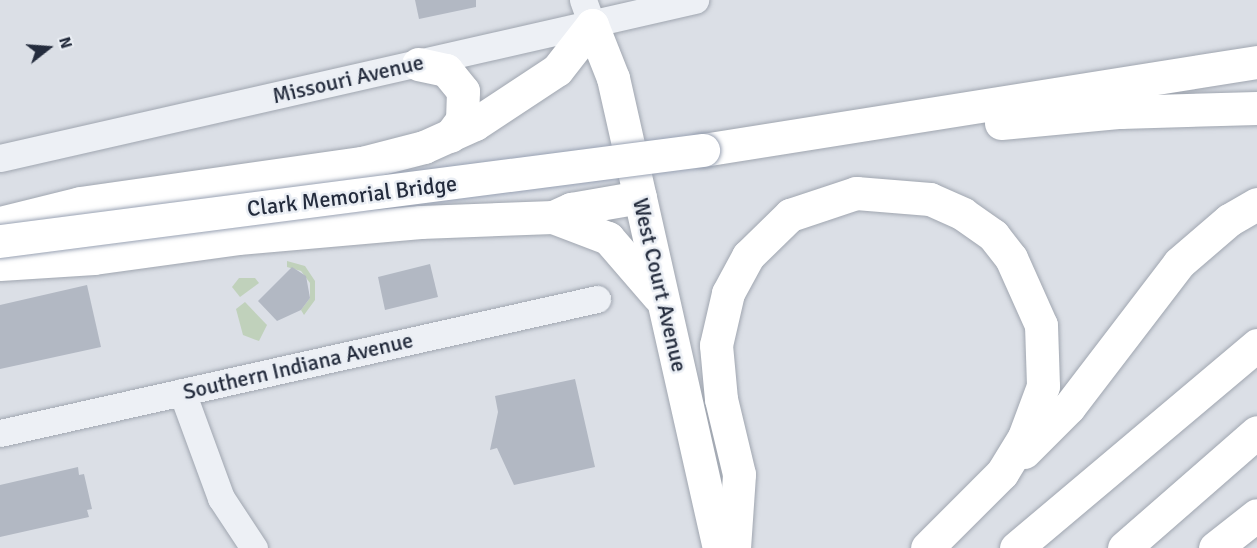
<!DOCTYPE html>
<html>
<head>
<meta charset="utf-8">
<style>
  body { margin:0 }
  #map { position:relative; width:1257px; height:548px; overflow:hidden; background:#dbdfe6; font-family:Signika,sans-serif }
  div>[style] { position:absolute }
  .green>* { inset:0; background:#c0d1bb }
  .building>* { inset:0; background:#b2b8c3 }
  .roads { filter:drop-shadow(0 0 2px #a0a6b0) drop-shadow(0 0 2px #a0a6b0) }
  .minor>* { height:27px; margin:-13.5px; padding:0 13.5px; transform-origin:13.5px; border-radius:13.5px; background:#edf0f5 }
  .major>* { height:33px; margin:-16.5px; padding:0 16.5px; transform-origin:16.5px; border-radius:16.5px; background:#fff }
  .highway>* { height:33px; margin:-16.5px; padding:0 16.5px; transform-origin:16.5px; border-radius:16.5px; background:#fff }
  .bridges { filter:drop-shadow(0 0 2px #99a2b3) drop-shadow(0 0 2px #99a2b3) }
  .major-bridge>* { height:33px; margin:-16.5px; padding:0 16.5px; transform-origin:16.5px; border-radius:16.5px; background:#fff }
  span { translate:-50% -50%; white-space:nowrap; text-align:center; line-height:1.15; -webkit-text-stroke:5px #eaeef4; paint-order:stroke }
  .street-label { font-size:22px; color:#242c3d }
  .north { position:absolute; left:18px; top:18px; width:60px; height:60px; -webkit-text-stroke:4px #eaeef4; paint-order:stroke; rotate:73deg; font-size:16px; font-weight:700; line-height:24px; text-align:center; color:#242c3d }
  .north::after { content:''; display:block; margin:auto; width:21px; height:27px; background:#242c3d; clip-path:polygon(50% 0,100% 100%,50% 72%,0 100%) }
</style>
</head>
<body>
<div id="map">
  <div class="green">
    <i style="clip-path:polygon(287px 261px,305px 266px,315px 281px,315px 300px,304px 315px,301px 310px,310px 298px,310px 283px,301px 271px,287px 267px)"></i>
    <i style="clip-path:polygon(239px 278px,255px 278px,259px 283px,240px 297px,232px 287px)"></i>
    <i style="clip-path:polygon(245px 302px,267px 325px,259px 341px,243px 335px,236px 309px)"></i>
  </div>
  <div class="building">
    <i style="clip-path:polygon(415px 0,476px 0,476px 7px,419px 19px)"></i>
    <i style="clip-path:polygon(430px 264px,438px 297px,385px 310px,378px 277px)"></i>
    <i style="clip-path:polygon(292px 267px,306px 276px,310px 298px,301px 310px,277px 321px,258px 301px)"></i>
    <i style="clip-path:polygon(87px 285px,101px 347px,0 369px,0 305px)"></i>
    <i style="clip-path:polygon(575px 379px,595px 467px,514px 485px,497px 448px,490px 450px,498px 412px,495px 396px)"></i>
    <i style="clip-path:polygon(78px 467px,79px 475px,84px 474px,92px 509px,87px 510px,89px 517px,0 537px,0 485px)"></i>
  </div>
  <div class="roads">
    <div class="minor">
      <i style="left:583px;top:0;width:27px;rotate:70deg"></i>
      <i style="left:0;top:158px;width:713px;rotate:-12.81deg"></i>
      <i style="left:182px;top:392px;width:113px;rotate:69.8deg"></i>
      <i style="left:221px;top:498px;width:60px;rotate:56.6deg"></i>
      <i style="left:0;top:433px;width:612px;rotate:-12.65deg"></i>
    </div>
    <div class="major">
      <i style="left:592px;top:25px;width:57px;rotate:68.4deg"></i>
      <i style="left:613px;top:78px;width:482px;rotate:77.3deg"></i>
      <i style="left:418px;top:64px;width:29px;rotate:12deg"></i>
      <i style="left:446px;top:70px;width:27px;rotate:51deg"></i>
      <i style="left:463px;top:91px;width:29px;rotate:92deg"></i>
      <i style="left:462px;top:120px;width:20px;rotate:127deg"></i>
      <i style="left:1001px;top:123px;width:120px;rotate:-5.3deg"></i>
      <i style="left:1120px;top:112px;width:137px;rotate:-1.7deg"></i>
      <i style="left:703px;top:150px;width:561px;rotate:-9.03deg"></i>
      <i style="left:553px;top:217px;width:59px;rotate:20.9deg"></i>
      <i style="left:608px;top:238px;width:77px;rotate:49.2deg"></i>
      <i style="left:0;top:223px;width:82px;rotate:-14deg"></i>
      <i style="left:80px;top:203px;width:285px;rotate:-8.1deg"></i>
      <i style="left:362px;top:163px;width:64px;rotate:-14.5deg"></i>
      <i style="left:424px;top:147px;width:56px;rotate:-24.3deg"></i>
      <i style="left:475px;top:124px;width:98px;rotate:-33.4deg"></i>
      <i style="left:557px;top:70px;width:57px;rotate:-52.1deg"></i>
      <i style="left:0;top:264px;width:94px;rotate:-3.7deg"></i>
      <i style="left:94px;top:258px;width:145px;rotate:-7.9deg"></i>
      <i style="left:238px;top:238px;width:183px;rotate:-5deg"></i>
      <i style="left:420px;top:222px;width:133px;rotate:-2.2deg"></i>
      <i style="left:553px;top:217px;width:20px;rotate:-24deg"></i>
      <i style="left:571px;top:209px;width:70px;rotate:-9.9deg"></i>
    </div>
    <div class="highway">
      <i style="left:1024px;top:452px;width:64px;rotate:-45deg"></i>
      <i style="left:1069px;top:407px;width:181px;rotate:-52.6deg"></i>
      <i style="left:1179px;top:263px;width:66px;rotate:-40.7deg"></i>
      <i style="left:1229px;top:220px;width:32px;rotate:-30deg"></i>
      <i style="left:734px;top:548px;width:74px;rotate:-86.1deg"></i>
      <i style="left:739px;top:474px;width:77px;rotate:-103.5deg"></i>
      <i style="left:721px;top:399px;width:54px;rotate:-95.3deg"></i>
      <i style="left:716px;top:345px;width:53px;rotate:-77deg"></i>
      <i style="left:728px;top:293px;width:42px;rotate:-61.6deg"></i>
      <i style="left:748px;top:256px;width:59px;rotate:-44.3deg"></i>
      <i style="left:790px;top:215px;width:70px;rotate:-18.4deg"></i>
      <i style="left:856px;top:193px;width:74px;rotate:4.6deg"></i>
      <i style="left:930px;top:199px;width:36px;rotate:24deg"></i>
      <i style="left:963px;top:214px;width:37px;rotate:35deg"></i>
      <i style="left:993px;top:235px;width:29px;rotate:52deg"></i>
      <i style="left:1011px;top:258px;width:73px;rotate:65.9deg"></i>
      <i style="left:1041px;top:325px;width:61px;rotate:88.1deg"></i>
      <i style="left:1043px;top:386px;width:54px;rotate:110.4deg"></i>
      <i style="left:1024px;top:437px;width:42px;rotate:121.4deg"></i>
      <i style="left:1002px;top:473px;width:106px;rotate:135deg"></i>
      <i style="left:1016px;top:548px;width:315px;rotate:-40.1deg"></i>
      <i style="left:1124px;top:548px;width:176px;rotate:-41.1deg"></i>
      <i style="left:1215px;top:548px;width:53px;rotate:-38.2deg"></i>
    </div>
  </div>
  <div class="bridges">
    <div class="major-bridge">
      <i style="left:0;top:241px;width:709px;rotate:-7.38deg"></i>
    </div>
  </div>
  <div class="street-label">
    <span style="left:348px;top:79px;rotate:-13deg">Missouri Avenue</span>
    <span style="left:352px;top:196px;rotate:-7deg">Clark Memorial Bridge</span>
    <span style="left:660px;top:285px;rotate:77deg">West Court Avenue</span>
    <span style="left:298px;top:366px;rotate:-13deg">Southern Indiana Avenue</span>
  </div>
  <div class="north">N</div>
</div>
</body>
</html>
